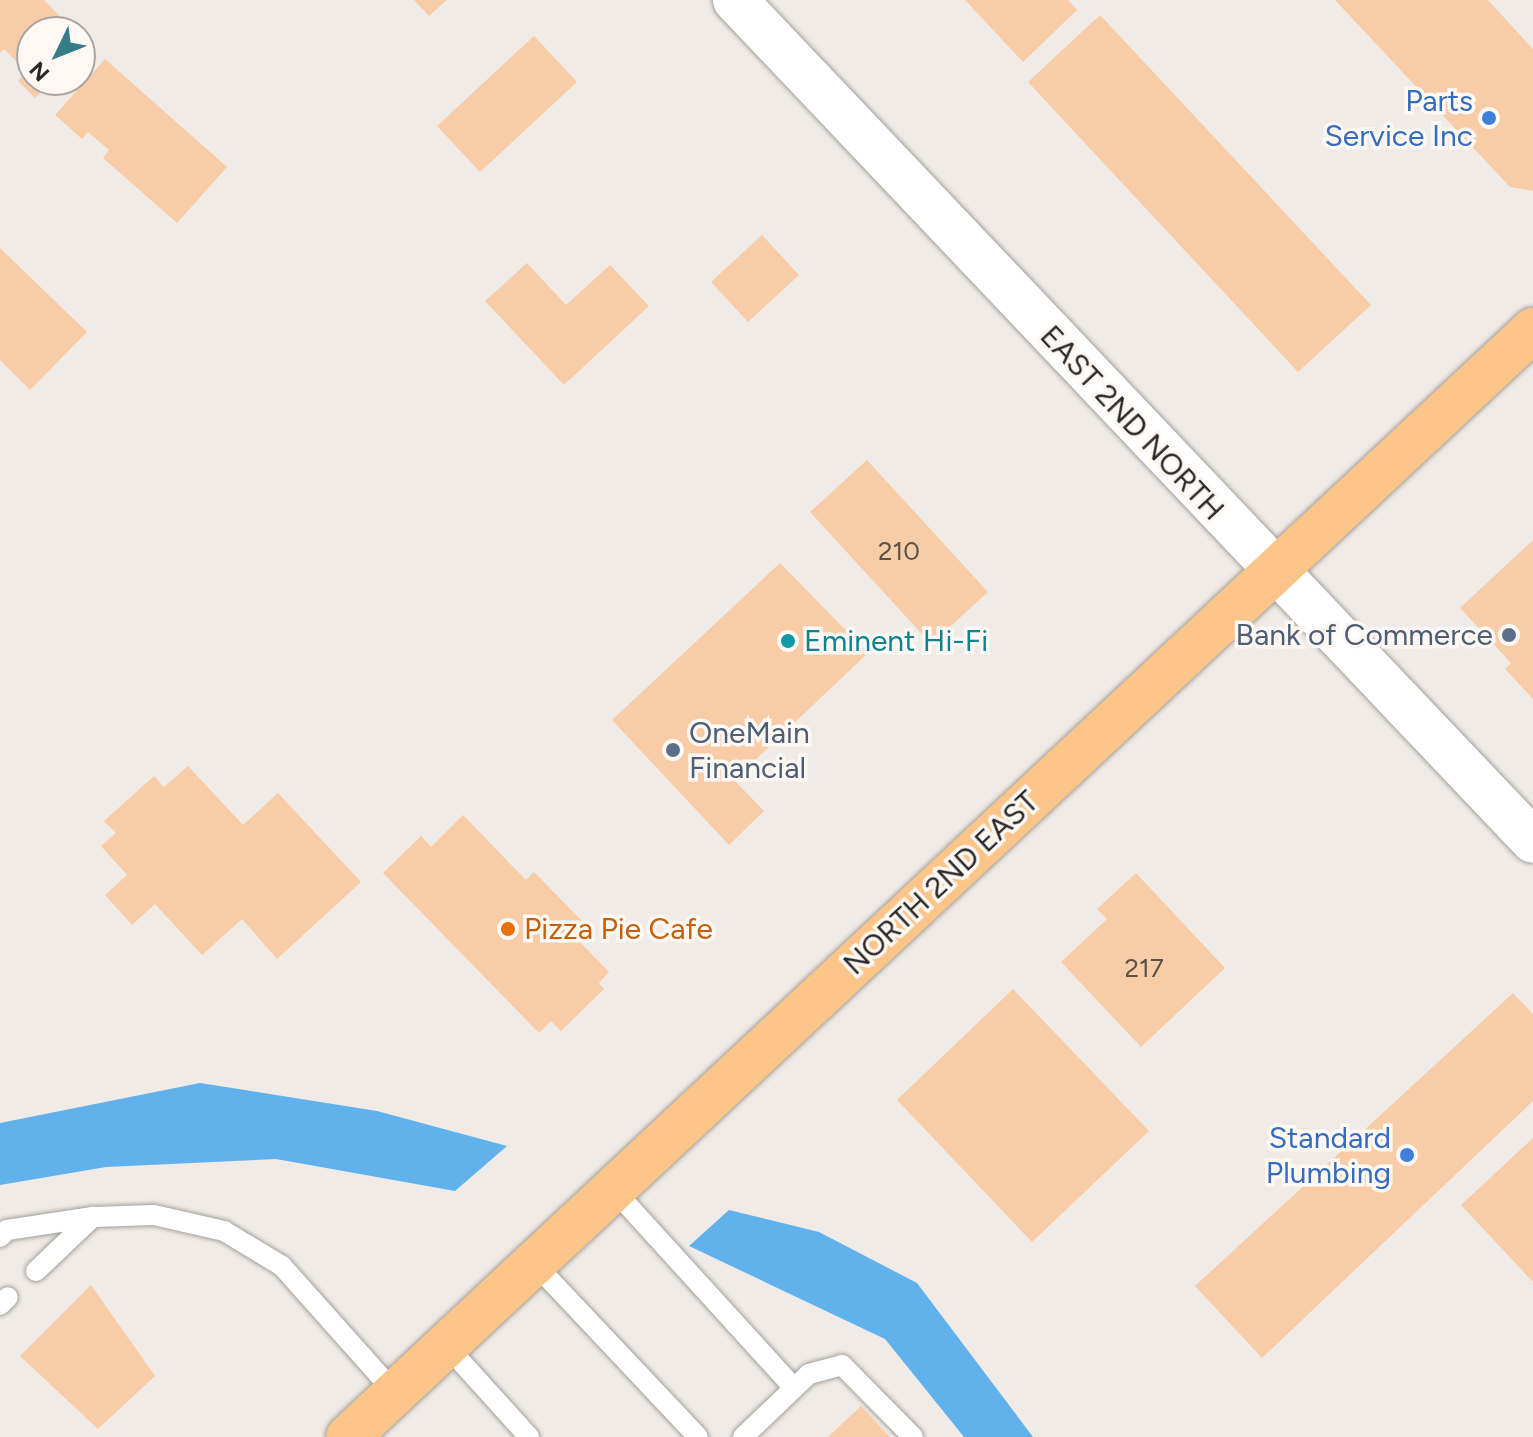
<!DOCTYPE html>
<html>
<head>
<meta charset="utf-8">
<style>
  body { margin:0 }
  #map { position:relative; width:1533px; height:1437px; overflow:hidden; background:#f0ebe6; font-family:Figtree,sans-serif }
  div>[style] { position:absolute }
  .water>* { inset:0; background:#61b1ed }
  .building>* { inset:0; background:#f8cca6 }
  .roads { filter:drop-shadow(0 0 2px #a4a09b) drop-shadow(0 0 2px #a4a09b) }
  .service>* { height:20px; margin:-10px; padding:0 10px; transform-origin:10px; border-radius:10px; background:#fff }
  .tertiary>* { height:44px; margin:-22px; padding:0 22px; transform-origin:22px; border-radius:22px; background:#fff }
  .primary>* { height:44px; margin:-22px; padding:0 22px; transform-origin:22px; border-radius:22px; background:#fbc488 }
  .dots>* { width:22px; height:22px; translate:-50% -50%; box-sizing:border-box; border:4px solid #fdf8f4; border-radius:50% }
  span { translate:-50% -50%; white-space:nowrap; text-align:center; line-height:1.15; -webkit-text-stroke:7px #fdf8f4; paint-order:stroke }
  .number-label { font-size:26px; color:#5e5146 }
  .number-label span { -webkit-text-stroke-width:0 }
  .shop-label { font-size:30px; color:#366cbe }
  .right { translate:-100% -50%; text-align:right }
  .street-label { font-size:30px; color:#2a2826 }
  .service-label { font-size:30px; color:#4e5e75 }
  .left { translate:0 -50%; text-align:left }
  .culture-label { font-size:30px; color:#0d838f }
  .food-label { font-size:30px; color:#c56008 }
  .north { position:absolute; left:16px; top:16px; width:80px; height:80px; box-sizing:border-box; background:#fdf8f4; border:2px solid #a9a5a2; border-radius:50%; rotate:227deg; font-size:22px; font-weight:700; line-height:32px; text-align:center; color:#2a2826 }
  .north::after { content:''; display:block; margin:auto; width:28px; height:36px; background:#367d87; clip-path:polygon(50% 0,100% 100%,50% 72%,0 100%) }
</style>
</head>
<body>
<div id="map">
  <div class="water">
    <i style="clip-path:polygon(200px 1083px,377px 1111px,507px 1146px,455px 1191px,276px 1159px,106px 1167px,0 1185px,0 1123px)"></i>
    <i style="clip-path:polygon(729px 1210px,819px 1232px,917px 1283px,1033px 1437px,964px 1437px,885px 1339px,689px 1246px)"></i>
  </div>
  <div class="building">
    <i style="clip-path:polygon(0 0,44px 0,75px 32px,32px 32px,32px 80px,54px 80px,35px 98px,18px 81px,27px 72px,4px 49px,0 53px)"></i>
    <i style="clip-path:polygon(414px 0,447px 0,429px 16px)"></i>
    <i style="clip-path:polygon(965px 0,1068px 0,1077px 10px,1023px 62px)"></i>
    <i style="clip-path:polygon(1335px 0,1488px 0,1533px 49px,1533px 191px,1510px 187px)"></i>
    <i style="clip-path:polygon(1100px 15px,1371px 305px,1298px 372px,1028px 82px)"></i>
    <i style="clip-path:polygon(534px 36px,577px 82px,480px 172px,437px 126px)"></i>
    <i style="clip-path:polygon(105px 59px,227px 167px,177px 223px,103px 158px,109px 150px,88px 132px,82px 139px,55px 115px)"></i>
    <i style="clip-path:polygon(762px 235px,799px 275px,748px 322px,711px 282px)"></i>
    <i style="clip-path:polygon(0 248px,87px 332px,30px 390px,0 360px)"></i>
    <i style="clip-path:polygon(527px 263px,566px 305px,610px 265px,649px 306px,564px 385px,485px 301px)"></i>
    <i style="clip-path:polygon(867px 460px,988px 592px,931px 644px,810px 512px)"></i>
    <i style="clip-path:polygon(1533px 540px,1533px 699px,1505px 669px,1511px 663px,1460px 608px)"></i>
    <i style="clip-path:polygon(780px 563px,868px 653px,734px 780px,764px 811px,729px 845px,612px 720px)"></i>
    <i style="clip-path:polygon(188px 766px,243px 825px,278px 793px,361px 882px,277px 959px,242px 919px,202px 955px,155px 904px,132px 925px,105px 895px,127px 875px,101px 846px,116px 833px,104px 821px,154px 776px,164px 787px)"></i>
    <i style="clip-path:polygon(463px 815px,526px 880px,534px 872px,584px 923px,572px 934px,609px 972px,599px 983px,604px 989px,561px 1031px,551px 1021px,539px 1033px,383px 873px,421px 836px,431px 847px)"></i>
    <i style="clip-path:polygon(1136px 873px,1225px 968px,1141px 1047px,1061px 962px,1107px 919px,1097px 909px)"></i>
    <i style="clip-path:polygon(1013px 989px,1149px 1131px,1032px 1242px,897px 1100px)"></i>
    <i style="clip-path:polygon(1513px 993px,1533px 1014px,1533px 1101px,1262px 1358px,1195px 1286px)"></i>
    <i style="clip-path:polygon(1533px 1138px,1533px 1282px,1461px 1205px)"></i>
    <i style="clip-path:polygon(91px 1285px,155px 1376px,98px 1429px,20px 1356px)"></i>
    <i style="clip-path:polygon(861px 1406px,890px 1437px,828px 1437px)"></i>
  </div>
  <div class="roads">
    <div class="service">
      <i style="left:613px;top:1189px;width:269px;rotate:47.7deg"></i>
      <i style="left:0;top:1237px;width:10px;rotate:-45deg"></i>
      <i style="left:7px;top:1230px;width:87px;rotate:-8.6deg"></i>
      <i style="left:93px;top:1217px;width:61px;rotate:-1.9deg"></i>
      <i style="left:154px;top:1215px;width:72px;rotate:12.9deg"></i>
      <i style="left:224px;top:1231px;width:68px;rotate:31.1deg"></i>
      <i style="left:282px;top:1266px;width:170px;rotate:48.3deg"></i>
      <i style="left:534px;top:1263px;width:239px;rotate:46.7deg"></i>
      <i style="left:36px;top:1271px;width:79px;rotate:-43.5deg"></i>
      <i style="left:0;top:1305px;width:11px;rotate:-45deg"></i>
      <i style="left:446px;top:1345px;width:124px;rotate:47.9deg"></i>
      <i style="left:743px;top:1437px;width:91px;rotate:-43.7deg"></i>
      <i style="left:809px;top:1374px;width:34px;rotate:-15deg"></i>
      <i style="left:842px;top:1365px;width:101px;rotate:45.4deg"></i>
    </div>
    <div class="tertiary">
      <i style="left:735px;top:0;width:1159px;rotate:46.5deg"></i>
    </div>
    <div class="primary">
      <i style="left:348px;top:1437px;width:1622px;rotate:-43.05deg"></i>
    </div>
  </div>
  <div class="dots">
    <i style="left:1489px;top:118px;background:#3f7fe0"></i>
    <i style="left:1509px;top:635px;background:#5c6f8a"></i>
    <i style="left:788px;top:641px;background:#0f9aa8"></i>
    <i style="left:673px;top:750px;background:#5c6f8a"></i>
    <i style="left:508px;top:929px;background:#e8710a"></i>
    <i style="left:1407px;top:1155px;background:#3f7fe0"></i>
  </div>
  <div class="number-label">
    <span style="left:899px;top:552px">210</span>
    <span style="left:1144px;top:969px">217</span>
  </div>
  <div class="shop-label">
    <span class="right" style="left:1473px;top:118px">Parts<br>Service Inc</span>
    <span class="right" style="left:1391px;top:1155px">Standard<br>Plumbing</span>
  </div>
  <div class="street-label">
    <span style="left:1132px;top:423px;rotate:47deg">EAST 2ND NORTH</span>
    <span style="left:941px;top:883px;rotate:-43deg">NORTH 2ND EAST</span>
  </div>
  <div class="service-label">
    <span class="right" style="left:1493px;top:635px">Bank of Commerce</span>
    <span class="left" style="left:689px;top:750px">OneMain<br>Financial</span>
  </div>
  <div class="culture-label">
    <span class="left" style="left:804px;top:641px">Eminent Hi-Fi</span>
  </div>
  <div class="food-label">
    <span class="left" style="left:524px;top:929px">Pizza Pie Cafe</span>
  </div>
  <div class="north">N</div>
</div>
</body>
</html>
